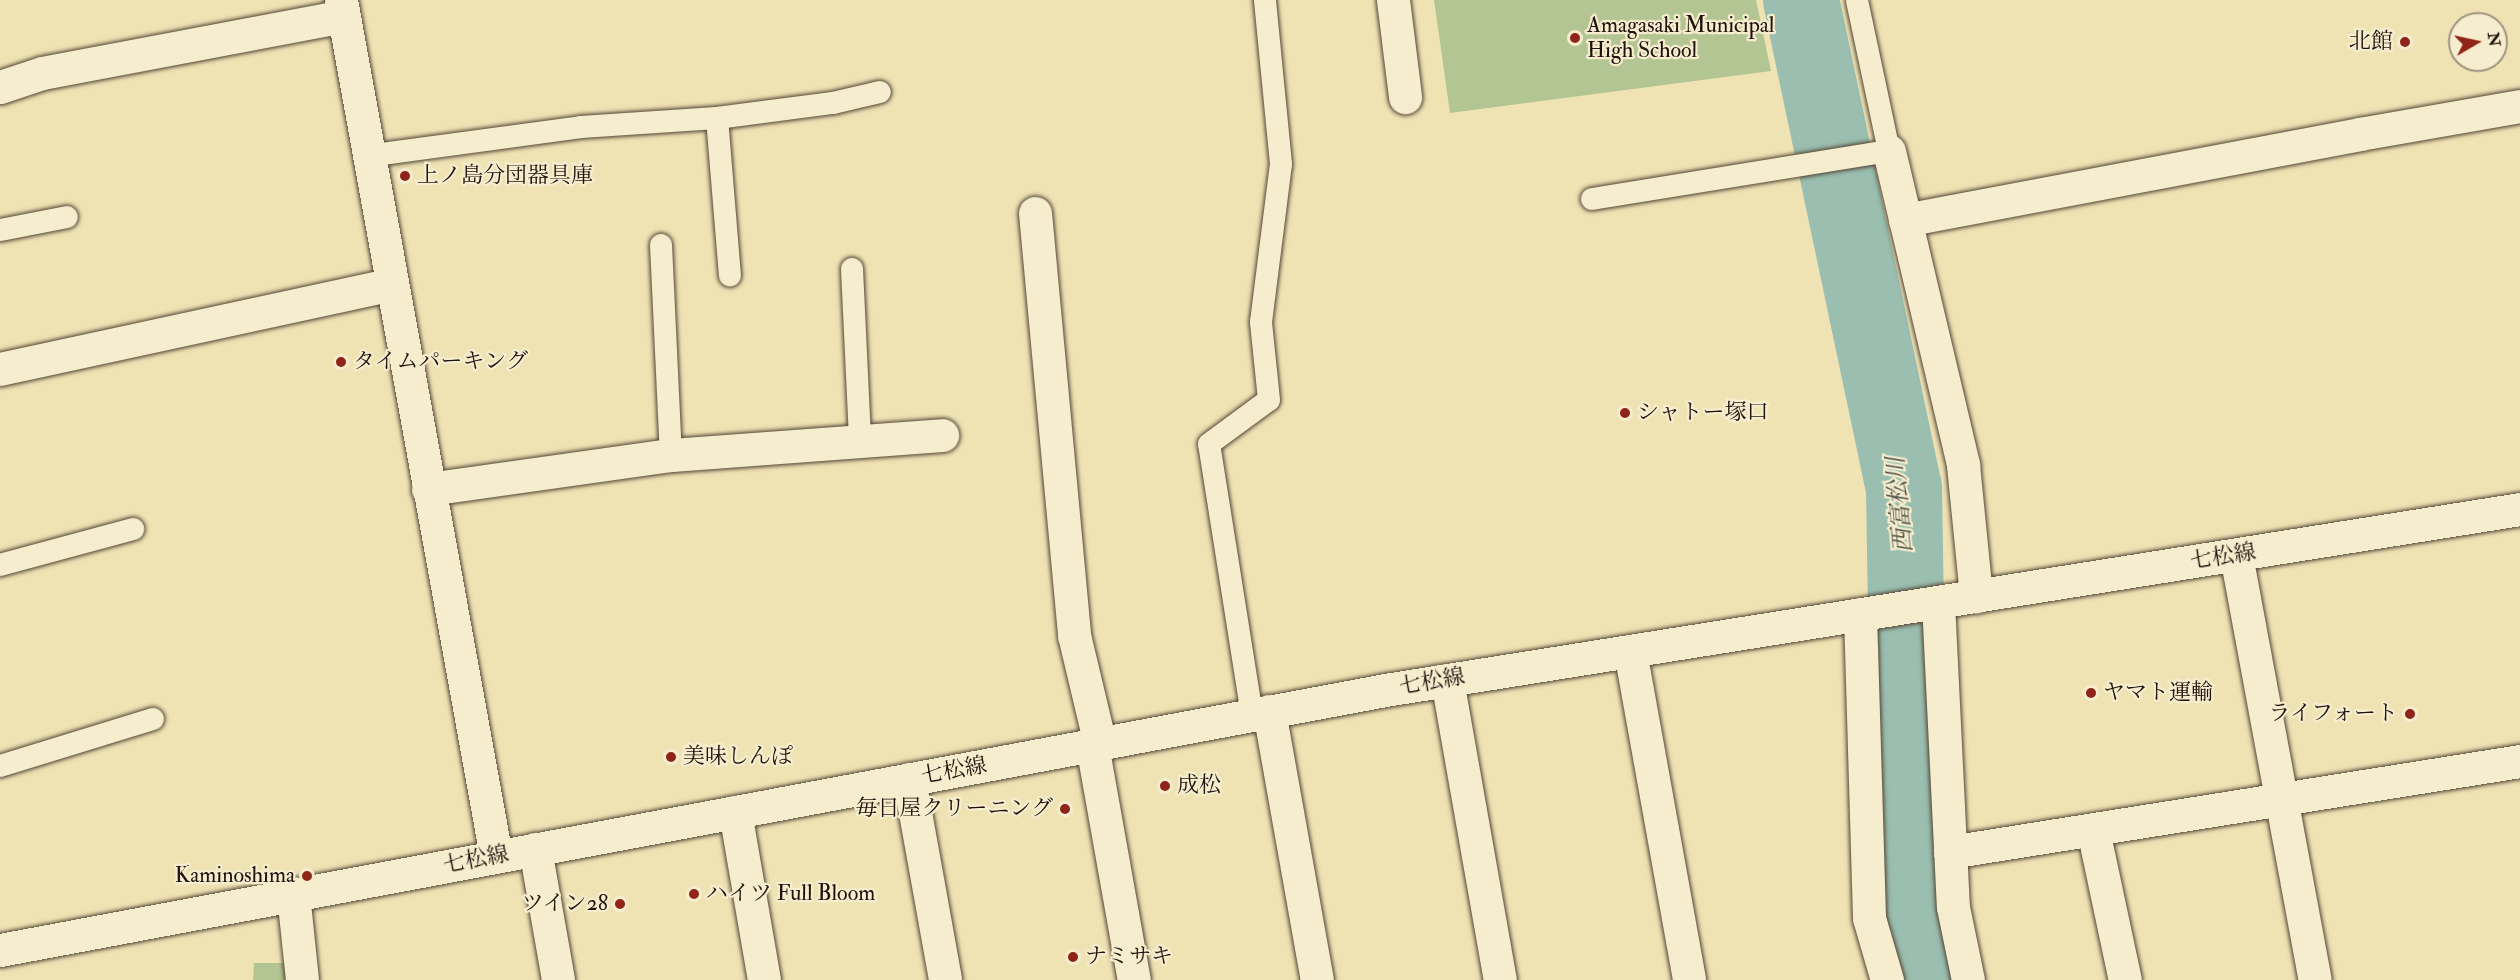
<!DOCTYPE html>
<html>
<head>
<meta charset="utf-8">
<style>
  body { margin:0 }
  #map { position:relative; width:2520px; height:980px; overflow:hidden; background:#efe3b4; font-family:"IM FELL Double Pica","Noto Serif JP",serif }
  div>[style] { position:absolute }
  .green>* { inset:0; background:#b3c592 }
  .river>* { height:76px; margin:-38px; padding:0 38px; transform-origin:38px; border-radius:38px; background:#9abeaf }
  .roads { filter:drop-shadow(0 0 2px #544636) drop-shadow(0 0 2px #544636) }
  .service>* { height:22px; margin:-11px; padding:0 11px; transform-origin:11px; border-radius:11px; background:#f5edce }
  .pedestrian>* { height:33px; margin:-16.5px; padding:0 16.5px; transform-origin:16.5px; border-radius:16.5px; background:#f5edce }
  .minor>* { height:33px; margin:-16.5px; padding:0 16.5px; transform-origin:16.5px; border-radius:16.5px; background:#f5edce }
  .tertiary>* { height:33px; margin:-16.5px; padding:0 16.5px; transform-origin:16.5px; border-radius:16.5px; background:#f5edce }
  .dots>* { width:16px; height:16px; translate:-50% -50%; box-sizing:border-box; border:3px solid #f5edce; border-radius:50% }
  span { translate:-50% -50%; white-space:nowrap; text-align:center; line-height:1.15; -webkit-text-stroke:4.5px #f5edce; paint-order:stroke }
  .poi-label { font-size:22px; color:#21120c }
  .left { translate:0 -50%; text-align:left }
  .right { translate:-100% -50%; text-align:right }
  .street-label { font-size:22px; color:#21120c }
  .water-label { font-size:24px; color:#4b4e45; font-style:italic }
  .north { position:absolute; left:2448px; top:12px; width:60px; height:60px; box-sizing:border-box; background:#f5edce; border:2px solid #a09580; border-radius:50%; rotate:81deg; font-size:16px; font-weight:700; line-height:24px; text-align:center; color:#21120c }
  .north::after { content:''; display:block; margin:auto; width:21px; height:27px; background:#8f2418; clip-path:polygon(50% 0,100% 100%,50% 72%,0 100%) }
</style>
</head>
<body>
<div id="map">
  <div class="green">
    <i style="clip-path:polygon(1434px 0,1756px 0,1771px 71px,1450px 113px)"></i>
    <i style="clip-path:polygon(254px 963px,290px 963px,292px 980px,253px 980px)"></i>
  </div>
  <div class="river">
    <i style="left:1801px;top:0;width:498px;rotate:78.1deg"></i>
    <i style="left:1904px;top:487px;width:425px;rotate:89.1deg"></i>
    <i style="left:1911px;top:912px;width:71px;rotate:72.8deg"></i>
  </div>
  <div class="roads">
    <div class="service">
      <i style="left:717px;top:118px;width:158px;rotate:85.3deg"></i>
      <i style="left:367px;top:156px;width:216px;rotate:-7.7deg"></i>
      <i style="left:581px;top:127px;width:136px;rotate:-3.8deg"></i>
      <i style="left:717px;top:118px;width:117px;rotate:-7.4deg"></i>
      <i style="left:833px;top:103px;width:48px;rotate:-13.2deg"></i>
      <i style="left:1592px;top:199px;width:301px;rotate:-9.2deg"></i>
      <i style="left:1889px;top:151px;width:154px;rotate:-102deg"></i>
      <i style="left:0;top:230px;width:68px;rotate:-11deg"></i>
      <i style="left:661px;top:245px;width:210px;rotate:87.3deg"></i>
      <i style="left:852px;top:269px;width:171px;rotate:87.3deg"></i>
      <i style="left:0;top:565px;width:138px;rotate:-15.1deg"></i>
      <i style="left:1252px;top:715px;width:274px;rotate:-99deg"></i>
      <i style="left:1209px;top:444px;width:74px;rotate:-36.3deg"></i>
      <i style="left:1269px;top:400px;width:78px;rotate:-95.9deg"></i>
      <i style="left:1261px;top:322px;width:159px;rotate:-82.8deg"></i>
      <i style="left:1281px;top:164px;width:165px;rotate:-95.6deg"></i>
      <i style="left:0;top:766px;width:160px;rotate:-17.1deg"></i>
    </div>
    <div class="pedestrian">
      <i style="left:2360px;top:134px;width:162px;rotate:-9.9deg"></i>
    </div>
    <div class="minor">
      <i style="left:341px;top:0;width:870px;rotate:79.74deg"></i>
      <i style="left:1393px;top:0;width:98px;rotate:82.9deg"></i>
      <i style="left:0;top:87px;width:44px;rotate:-18.4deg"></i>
      <i style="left:42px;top:73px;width:306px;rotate:-10.7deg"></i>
      <i style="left:1889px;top:151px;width:323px;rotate:76.7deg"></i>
      <i style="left:1963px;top:465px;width:132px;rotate:84.3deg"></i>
      <i style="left:1035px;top:213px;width:424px;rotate:84.7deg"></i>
      <i style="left:1074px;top:635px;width:112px;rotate:76.6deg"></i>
      <i style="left:1905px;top:220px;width:463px;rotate:-10.7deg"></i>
      <i style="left:0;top:369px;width:399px;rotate:-12.2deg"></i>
      <i style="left:428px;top:489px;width:245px;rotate:-8deg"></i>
      <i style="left:671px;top:455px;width:272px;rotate:-4.2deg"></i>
      <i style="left:2236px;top:555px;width:432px;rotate:79.5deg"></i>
      <i style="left:1938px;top:602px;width:305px;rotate:87.2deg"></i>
      <i style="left:1953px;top:907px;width:75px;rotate:78.4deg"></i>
      <i style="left:1860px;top:614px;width:304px;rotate:88.3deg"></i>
      <i style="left:1869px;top:918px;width:65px;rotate:73.8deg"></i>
      <i style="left:1630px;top:651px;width:334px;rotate:79.8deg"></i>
      <i style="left:1447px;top:680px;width:305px;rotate:80deg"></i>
      <i style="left:1269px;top:711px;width:273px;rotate:79.9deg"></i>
      <i style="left:1092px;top:745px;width:239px;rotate:79.9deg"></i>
      <i style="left:909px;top:779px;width:204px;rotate:79.8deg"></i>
      <i style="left:735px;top:812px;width:170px;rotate:80.2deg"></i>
      <i style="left:2093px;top:830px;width:153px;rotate:78deg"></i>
      <i style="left:1950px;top:852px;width:577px;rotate:-9.07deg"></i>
      <i style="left:293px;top:894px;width:86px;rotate:84deg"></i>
    </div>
    <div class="tertiary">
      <i style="left:535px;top:849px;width:133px;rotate:80deg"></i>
      <i style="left:0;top:950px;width:1409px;rotate:-10.63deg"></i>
      <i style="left:1385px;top:690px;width:1149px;rotate:-9.06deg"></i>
    </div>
  </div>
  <div class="dots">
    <i style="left:1575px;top:38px;background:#8f2418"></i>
    <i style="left:2405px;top:42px;background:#8f2418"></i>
    <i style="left:405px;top:176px;background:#8f2418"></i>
    <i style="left:341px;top:362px;background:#8f2418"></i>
    <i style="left:1625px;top:413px;background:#8f2418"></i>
    <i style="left:2091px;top:693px;background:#8f2418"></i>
    <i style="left:2410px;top:714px;background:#8f2418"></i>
    <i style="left:671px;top:757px;background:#8f2418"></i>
    <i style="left:1165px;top:786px;background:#8f2418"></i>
    <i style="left:1065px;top:809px;background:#8f2418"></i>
    <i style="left:307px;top:876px;background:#8f2418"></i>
    <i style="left:694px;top:894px;background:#8f2418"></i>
    <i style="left:620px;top:904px;background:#8f2418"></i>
    <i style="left:1073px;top:957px;background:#8f2418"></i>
  </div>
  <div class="poi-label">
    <span class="left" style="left:1587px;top:38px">Amagasaki Municipal<br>High School</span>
    <span class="right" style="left:2393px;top:42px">北館</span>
    <span class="left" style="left:417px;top:176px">上ノ島分団器具庫</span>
    <span class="left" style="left:353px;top:362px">タイムパーキング</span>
    <span class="left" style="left:1637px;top:413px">シャトー塚口</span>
    <span class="left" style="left:2103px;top:693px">ヤマト運輸</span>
    <span class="right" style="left:2398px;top:714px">ライフォート</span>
    <span class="left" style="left:683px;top:757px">美味しんぽ</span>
    <span class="left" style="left:1177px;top:786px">成松</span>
    <span class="right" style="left:1053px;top:809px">毎日屋クリーニング</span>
    <span class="right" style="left:295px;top:876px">Kaminoshima</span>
    <span class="left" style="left:706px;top:894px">ハイツ Full Bloom</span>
    <span class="right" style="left:608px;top:904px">ツイン28</span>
    <span class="left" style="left:1085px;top:957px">ナミサキ</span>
  </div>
  <div class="street-label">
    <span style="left:2223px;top:557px;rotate:-9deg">七松線</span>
    <span style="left:1432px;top:682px;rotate:-10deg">七松線</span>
    <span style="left:954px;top:771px;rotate:-10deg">七松線</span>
    <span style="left:476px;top:860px;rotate:-11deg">七松線</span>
  </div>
  <div class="water-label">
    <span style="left:1900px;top:505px;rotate:-95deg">西富松川</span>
  </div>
  <div class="north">N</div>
</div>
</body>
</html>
